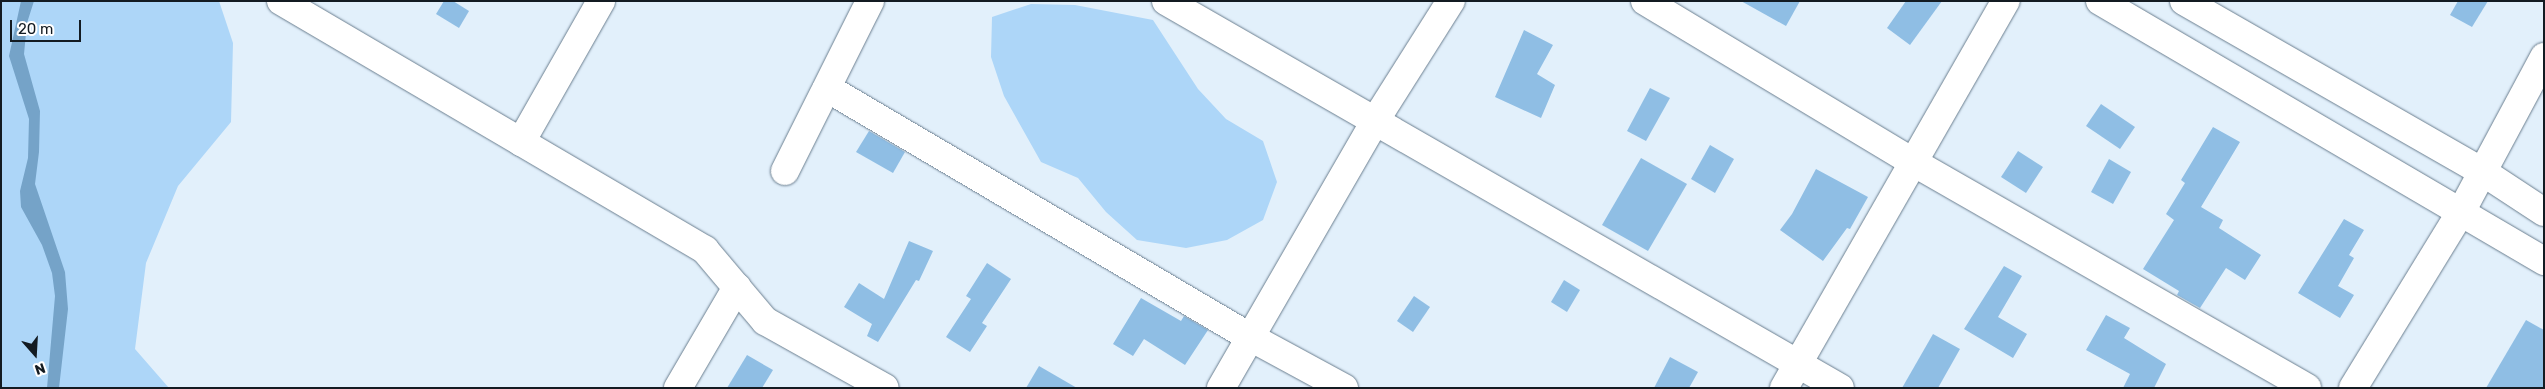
<!DOCTYPE html>
<html>
<head>
<meta charset="utf-8">
<style>
  body { margin:0 }
  #map { position:relative; width:2545px; height:389px; overflow:hidden; background:#e2f0fb; font-family:Rubik,sans-serif }
  div>[style] { position:absolute }
  .green>* { inset:0; background:#add6f8 }
  .water>* { inset:0; background:#75a3c8 }
  .building>* { inset:0; background:#8fbee4 }
  .roads { filter:drop-shadow(0 0 1px #6a7e8f) drop-shadow(0 0 1px #6a7e8f) }
  .minor>* { height:28px; margin:-14px; padding:0 14px; transform-origin:14px; border-radius:14px; background:#fff }
  span { translate:-50% -50%; white-space:nowrap; text-align:center; line-height:1.15; -webkit-text-stroke:4px #fff; paint-order:stroke }
  .frame { position:absolute; inset:0; border:2px solid #131b22; pointer-events:none }
  .north { position:absolute; left:10px; top:329px; width:50px; height:50px; -webkit-text-stroke:4px #fff; paint-order:stroke; rotate:161deg; font-size:14px; font-weight:700; line-height:20px; text-align:center; color:#131b22 }
  .north::after { content:''; display:block; margin:auto; width:18px; height:22px; background:#131b22; clip-path:polygon(50% 0,100% 100%,50% 72%,0 100%) }
  .scale { position:absolute; left:10px; top:20px; width:71px; height:22px; box-sizing:border-box; border:2px solid #131b22; border-top:0; padding-left:6px; font-size:15px; line-height:18px; white-space:nowrap; color:#131b22; -webkit-text-stroke:4px #fff; paint-order:stroke }
</style>
</head>
<body>
<div id="map">
  <div class="green">
    <i style="clip-path:polygon(1px 1px,219px 1px,233px 43px,231px 122px,178px 186px,146px 263px,135px 349px,169px 388px,1px 388px)"></i>
    <i style="clip-path:polygon(1031px 4px,1075px 5px,1153px 20px,1198px 89px,1226px 119px,1263px 141px,1277px 182px,1263px 220px,1227px 240px,1186px 248px,1137px 240px,1106px 212px,1078px 178px,1041px 162px,1004px 96px,991px 57px,992px 17px)"></i>
  </div>
  <div class="water">
    <i style="clip-path:polygon(21px 1px,34px 1px,27px 23px,24px 54px,40px 111px,39px 152px,35px 184px,65px 272px,68px 309px,59px 388px,47px 388px,55px 296px,52px 273px,42px 245px,21px 207px,20px 191px,28px 158px,29px 119px,9px 56px)"></i>
  </div>
  <div class="building">
    <i style="clip-path:polygon(444px 1px,453px 1px,469px 11px,459px 28px,436px 14px)"></i>
    <i style="clip-path:polygon(1741px 1px,1800px 1px,1786px 26px)"></i>
    <i style="clip-path:polygon(1906px 1px,1942px 1px,1910px 45px,1887px 28px)"></i>
    <i style="clip-path:polygon(2458px 1px,2488px 1px,2472px 27px,2450px 15px)"></i>
    <i style="clip-path:polygon(1524px 30px,1553px 45px,1537px 74px,1555px 85px,1541px 118px,1495px 97px)"></i>
    <i style="clip-path:polygon(1650px 88px,1670px 98px,1646px 141px,1627px 131px)"></i>
    <i style="clip-path:polygon(2101px 104px,2135px 127px,2120px 149px,2086px 126px)"></i>
    <i style="clip-path:polygon(2213px 127px,2240px 142px,2201px 207px,2223px 220px,2219px 228px,2261px 255px,2245px 280px,2226px 268px,2200px 308px,2177px 295px,2179px 291px,2143px 269px,2174px 220px,2166px 214px,2185px 183px,2181px 180px)"></i>
    <i style="clip-path:polygon(869px 131px,905px 152px,893px 173px,856px 152px)"></i>
    <i style="clip-path:polygon(1710px 145px,1734px 159px,1715px 193px,1691px 179px)"></i>
    <i style="clip-path:polygon(2018px 151px,2043px 167px,2026px 193px,2001px 177px)"></i>
    <i style="clip-path:polygon(1641px 158px,1687px 184px,1648px 251px,1602px 225px)"></i>
    <i style="clip-path:polygon(2109px 159px,2131px 172px,2113px 204px,2091px 192px)"></i>
    <i style="clip-path:polygon(1816px 169px,1868px 197px,1850px 229px,1847px 228px,1823px 261px,1780px 230px,1792px 214px)"></i>
    <i style="clip-path:polygon(2344px 219px,2364px 230px,2349px 255px,2354px 258px,2338px 286px,2354px 295px,2340px 318px,2298px 293px)"></i>
    <i style="clip-path:polygon(909px 241px,933px 251px,919px 281px,916px 280px,878px 342px,867px 336px,872px 324px,844px 307px,859px 283px,884px 299px)"></i>
    <i style="clip-path:polygon(987px 263px,1011px 279px,982px 323px,987px 326px,970px 352px,946px 337px,971px 299px,966px 296px)"></i>
    <i style="clip-path:polygon(2004px 266px,2022px 276px,1998px 317px,2027px 334px,2013px 358px,1964px 329px)"></i>
    <i style="clip-path:polygon(1564px 280px,1580px 290px,1567px 312px,1551px 302px)"></i>
    <i style="clip-path:polygon(1414px 296px,1430px 307px,1413px 332px,1397px 321px)"></i>
    <i style="clip-path:polygon(1141px 298px,1181px 321px,1184px 316px,1208px 330px,1185px 365px,1144px 339px,1133px 356px,1113px 344px)"></i>
    <i style="clip-path:polygon(2106px 315px,2130px 328px,2124px 338px,2166px 364px,2154px 388px,2123px 388px,2130px 374px,2086px 350px)"></i>
    <i style="clip-path:polygon(2526px 320px,2544px 330px,2544px 388px,2486px 388px)"></i>
    <i style="clip-path:polygon(1933px 334px,1960px 349px,1938px 388px,1902px 388px)"></i>
    <i style="clip-path:polygon(747px 355px,773px 370px,762px 388px,727px 388px)"></i>
    <i style="clip-path:polygon(1670px 357px,1698px 372px,1689px 388px,1654px 388px)"></i>
    <i style="clip-path:polygon(1039px 366px,1077px 388px,1026px 388px)"></i>
  </div>
  <div class="roads">
    <div class="minor">
      <i style="left:281px;top:1px;width:492px;rotate:30.4deg"></i>
      <i style="left:705px;top:250px;width:93px;rotate:49.8deg"></i>
      <i style="left:765px;top:321px;width:137px;rotate:29.2deg"></i>
      <i style="left:1166px;top:1px;width:777px;rotate:29.86deg"></i>
      <i style="left:1645px;top:1px;width:313px;rotate:31deg"></i>
      <i style="left:1913px;top:162px;width:454px;rotate:29.8deg"></i>
      <i style="left:2100px;top:1px;width:515px;rotate:30.35deg"></i>
      <i style="left:2184px;top:1px;width:344px;rotate:29.8deg"></i>
      <i style="left:2483px;top:172px;width:73px;rotate:33.3deg"></i>
      <i style="left:827px;top:88px;width:491px;rotate:30.5deg"></i>
      <i style="left:1250px;top:337px;width:107px;rotate:28.5deg"></i>
      <i style="left:521px;top:142px;width:162px;rotate:-60.4deg"></i>
      <i style="left:785px;top:171px;width:190px;rotate:-63.4deg"></i>
      <i style="left:678px;top:388px;width:117px;rotate:-59.7deg"></i>
      <i style="left:1221px;top:388px;width:308px;rotate:-60deg"></i>
      <i style="left:1375px;top:121px;width:142px;rotate:-57.7deg"></i>
      <i style="left:1784px;top:388px;width:446px;rotate:-60.2deg"></i>
      <i style="left:2353px;top:388px;width:206px;rotate:-58.5deg"></i>
      <i style="left:2461px;top:212px;width:176px;rotate:-61.8deg"></i>
    </div>
  </div>
  <div class="frame"></div>
  <div class="north">N</div>
  <div class="scale">20 m</div>
</div>
</body>
</html>
